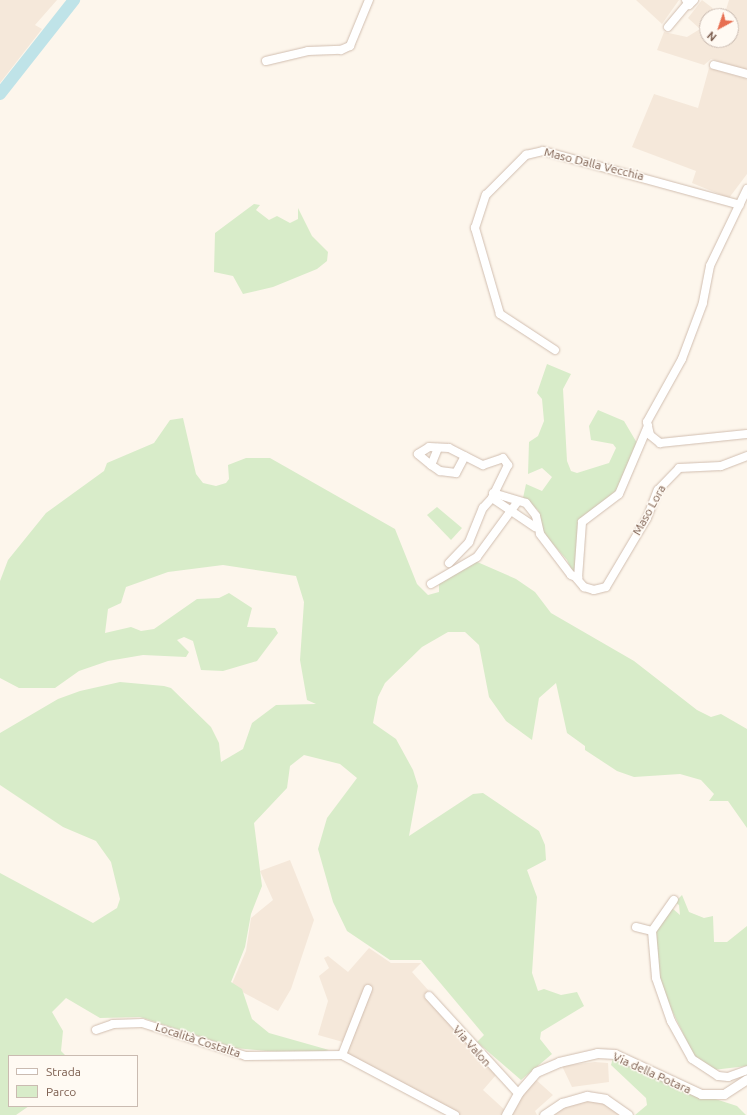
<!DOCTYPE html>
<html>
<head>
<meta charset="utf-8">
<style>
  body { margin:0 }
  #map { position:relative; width:747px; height:1115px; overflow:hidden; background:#fdf6ec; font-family:Ubuntu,sans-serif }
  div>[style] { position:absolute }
  .residential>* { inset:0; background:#f5e8da }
  .green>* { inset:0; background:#d8ecc9 }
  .river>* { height:12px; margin:-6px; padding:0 6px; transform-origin:6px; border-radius:6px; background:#bfe3e8 }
  .roads { filter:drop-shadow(0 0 1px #d1beb0) drop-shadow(0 0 1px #d1beb0) }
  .minor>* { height:8px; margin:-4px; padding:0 4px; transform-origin:4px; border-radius:4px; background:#fff }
  .tertiary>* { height:9px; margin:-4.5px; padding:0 4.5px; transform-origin:4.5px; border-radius:4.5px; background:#fff }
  span { translate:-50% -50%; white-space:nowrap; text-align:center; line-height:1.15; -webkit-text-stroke:3px #fffaf3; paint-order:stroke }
  .street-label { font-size:12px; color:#7a5c4d }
  .legend { position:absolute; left:8px; top:1055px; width:130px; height:52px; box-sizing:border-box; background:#fffaf3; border:1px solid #cabbb1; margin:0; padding:5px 7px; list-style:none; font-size:12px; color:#7a5c4d }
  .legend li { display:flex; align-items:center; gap:8px; height:20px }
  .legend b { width:20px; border:1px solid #cabbb1 }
  .north { position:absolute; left:699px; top:8px; width:40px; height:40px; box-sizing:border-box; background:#fffaf3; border:1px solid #cabbb1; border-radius:50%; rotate:220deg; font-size:11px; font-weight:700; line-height:16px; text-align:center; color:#7a5c4d }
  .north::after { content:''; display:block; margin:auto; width:14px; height:18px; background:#e76f51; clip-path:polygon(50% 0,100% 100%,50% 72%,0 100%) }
</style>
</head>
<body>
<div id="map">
  <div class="residential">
    <i style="clip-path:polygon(0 0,57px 0,35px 25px,42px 29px,0 83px)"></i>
    <i style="clip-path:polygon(636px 0,679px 0,662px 24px)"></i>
    <i style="clip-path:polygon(702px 0,723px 16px,707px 16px,707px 40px,731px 40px,731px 16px,724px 16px,729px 0,747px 0,747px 70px,711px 59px,704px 65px,657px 50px,664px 32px,687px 37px,700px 29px,688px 18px)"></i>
    <i style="clip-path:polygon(709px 68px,747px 79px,747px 174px,729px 198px,692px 183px,696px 171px,632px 147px,654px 94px,698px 108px)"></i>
    <i style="clip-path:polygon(290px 860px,314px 920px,291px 989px,278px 1011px,231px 986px,246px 951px,251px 918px,273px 900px,260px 871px)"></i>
    <i style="clip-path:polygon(369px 948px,391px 963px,421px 963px,412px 972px,429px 991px,424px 995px,496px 1075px,483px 1090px,506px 1111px,504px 1115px,457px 1115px,382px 1071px,346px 1054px,347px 1046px,343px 1042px,318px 1035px,328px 1001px,319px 976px,329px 968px,324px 958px,328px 956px,348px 972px)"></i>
    <i style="clip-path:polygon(595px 1062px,608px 1063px,609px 1082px,572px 1087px,562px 1066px)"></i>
    <i style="clip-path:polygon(534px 1078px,553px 1095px,535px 1111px,537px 1115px,510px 1115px)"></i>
    <i style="clip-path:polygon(589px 1100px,601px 1100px,626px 1115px,547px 1115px,559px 1107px)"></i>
  </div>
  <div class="green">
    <i style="clip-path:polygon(254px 204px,260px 205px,256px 210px,269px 220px,277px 216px,290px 223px,298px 219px,298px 208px,312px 236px,328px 252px,327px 261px,317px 269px,273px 287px,243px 294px,233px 276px,214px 272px,215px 233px)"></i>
    <i style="clip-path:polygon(547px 364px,571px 374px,563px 389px,567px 461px,571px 471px,577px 473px,609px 463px,616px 448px,613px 444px,591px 440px,589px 426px,598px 410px,624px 421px,637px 443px,618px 489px,579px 522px,578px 562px,574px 575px,567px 560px,543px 533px,538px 510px,523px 498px,526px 484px,542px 491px,552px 477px,542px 468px,528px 474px,529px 442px,538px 436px,544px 421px,542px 399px,537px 393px)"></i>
    <i style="clip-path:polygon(183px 418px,196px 474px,203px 483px,216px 486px,226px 483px,229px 479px,228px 465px,246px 458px,270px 458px,395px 529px,417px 584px,428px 595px,439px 592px,439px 581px,475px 561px,516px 579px,535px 592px,551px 613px,634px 661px,697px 710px,711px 717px,721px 714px,747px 729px,747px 828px,728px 801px,709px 801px,714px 794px,701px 780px,680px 774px,634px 777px,617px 771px,585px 750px,585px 746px,567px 733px,556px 683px,539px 698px,532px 740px,506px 721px,489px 697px,479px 645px,465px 632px,448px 632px,422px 647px,385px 683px,378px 697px,373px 723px,396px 739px,413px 770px,418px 786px,409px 836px,473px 794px,483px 793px,539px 831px,545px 845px,546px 860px,527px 870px,537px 897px,532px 973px,538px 991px,544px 989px,561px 995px,577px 992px,584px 1006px,541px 1032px,540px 1039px,552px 1054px,521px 1080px,477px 1042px,484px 1035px,421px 960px,390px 960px,347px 931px,333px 902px,318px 849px,327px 818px,357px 778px,340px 764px,304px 755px,290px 766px,287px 788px,254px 823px,262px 886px,251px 914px,245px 947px,231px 982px,242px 989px,252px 1019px,269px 1033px,329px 1050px,308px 1055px,235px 1048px,140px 1017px,100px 1018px,66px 998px,52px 1012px,63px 1031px,61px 1051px,66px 1056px,9px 1056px,9px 1106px,29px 1106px,16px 1115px,0 1115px,0 873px,93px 923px,117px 908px,120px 899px,111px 862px,96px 841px,63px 827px,0 785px,0 733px,58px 699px,80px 691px,120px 682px,164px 686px,171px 688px,211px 727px,219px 743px,221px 762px,243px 749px,252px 723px,276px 705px,316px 704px,307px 700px,300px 660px,304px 602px,296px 576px,223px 565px,168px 572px,126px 587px,121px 603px,108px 609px,105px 633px,131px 627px,141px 631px,154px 629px,197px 599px,219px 598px,229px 593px,252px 608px,247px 627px,275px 628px,278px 633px,257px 661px,223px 671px,201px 670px,193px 641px,184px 637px,177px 640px,189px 652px,186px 657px,143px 655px,108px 661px,79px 671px,55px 688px,19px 688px,0 678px,0 581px,8px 560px,46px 513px,104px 471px,107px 463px,154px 443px,170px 420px)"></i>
    <i style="clip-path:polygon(437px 507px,462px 528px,451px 540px,427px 515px)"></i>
    <i style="clip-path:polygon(682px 895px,689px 912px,704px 918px,713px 916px,714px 942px,727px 942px,747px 926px,747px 1066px,713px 1070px,696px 1060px,660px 986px,656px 931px,672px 908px,680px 915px,679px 905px,675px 902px)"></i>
    <i style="clip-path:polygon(613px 1058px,690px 1094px,703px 1095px,737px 1106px,746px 1115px,635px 1115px,647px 1105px,646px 1098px,611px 1065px)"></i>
  </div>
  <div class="river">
    <i style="left:0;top:94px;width:120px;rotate:-51.8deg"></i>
  </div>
  <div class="roads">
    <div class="minor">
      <i style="left:686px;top:0;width:6px;rotate:59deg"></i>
      <i style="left:689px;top:5px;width:7px;rotate:-45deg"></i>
      <i style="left:668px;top:27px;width:30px;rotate:-50deg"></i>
      <i style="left:266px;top:61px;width:43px;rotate:-13.4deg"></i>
      <i style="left:308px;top:51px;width:33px;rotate:-2deg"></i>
      <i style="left:341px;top:50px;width:10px;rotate:-24deg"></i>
      <i style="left:350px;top:46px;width:50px;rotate:-67.6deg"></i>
      <i style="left:714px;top:65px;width:34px;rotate:15deg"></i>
      <i style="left:747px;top:189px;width:85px;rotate:115.7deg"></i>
      <i style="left:710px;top:266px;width:38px;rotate:101deg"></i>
      <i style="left:703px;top:303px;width:60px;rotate:110.6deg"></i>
      <i style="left:682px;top:359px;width:72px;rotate:119.1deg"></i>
      <i style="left:647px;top:422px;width:13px;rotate:77deg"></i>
      <i style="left:650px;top:435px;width:13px;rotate:39deg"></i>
      <i style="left:660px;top:443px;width:87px;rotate:-5.9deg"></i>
      <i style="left:555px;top:350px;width:66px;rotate:-146.8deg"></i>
      <i style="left:500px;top:314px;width:90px;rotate:-106.2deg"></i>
      <i style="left:475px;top:228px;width:35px;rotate:-72deg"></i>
      <i style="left:486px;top:195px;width:57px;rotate:-45deg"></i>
      <i style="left:526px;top:155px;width:17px;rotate:-13deg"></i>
      <i style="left:543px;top:151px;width:204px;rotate:15.3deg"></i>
      <i style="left:438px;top:448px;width:18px;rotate:112deg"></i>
      <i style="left:431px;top:465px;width:11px;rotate:34deg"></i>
      <i style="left:440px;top:471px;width:16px;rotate:7deg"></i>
      <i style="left:456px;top:473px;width:19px;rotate:-62deg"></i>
      <i style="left:431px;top:465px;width:17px;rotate:-140deg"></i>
      <i style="left:418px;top:454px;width:13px;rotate:-32deg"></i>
      <i style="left:429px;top:447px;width:20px;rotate:3deg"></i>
      <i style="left:449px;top:448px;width:38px;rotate:27deg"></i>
      <i style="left:483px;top:465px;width:21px;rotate:-19deg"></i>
      <i style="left:503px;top:458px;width:9px;rotate:54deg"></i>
      <i style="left:508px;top:465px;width:37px;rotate:116deg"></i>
      <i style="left:492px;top:498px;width:52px;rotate:34deg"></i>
      <i style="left:493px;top:493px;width:34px;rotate:17deg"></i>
      <i style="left:526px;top:503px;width:16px;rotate:52deg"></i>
      <i style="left:536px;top:516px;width:18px;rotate:77deg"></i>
      <i style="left:540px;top:534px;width:51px;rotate:52.9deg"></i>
      <i style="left:571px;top:575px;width:8px;rotate:23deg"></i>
      <i style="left:578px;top:578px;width:56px;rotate:-85.9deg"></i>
      <i style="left:582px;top:522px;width:46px;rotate:-37.1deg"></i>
      <i style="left:619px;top:494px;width:74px;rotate:-66.9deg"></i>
      <i style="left:449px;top:563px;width:29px;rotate:-46deg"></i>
      <i style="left:469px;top:542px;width:37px;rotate:-68deg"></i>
      <i style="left:483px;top:508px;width:13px;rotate:-48deg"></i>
      <i style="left:577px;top:579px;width:11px;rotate:49deg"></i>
      <i style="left:584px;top:587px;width:10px;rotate:17deg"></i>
      <i style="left:594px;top:590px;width:12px;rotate:-14deg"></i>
      <i style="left:606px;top:587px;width:80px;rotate:-59.3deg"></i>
      <i style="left:647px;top:518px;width:30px;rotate:-69deg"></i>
      <i style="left:658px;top:490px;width:30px;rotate:-46deg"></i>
      <i style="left:679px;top:468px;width:42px;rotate:-2.7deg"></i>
      <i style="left:721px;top:466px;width:28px;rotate:-21deg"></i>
      <i style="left:431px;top:584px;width:53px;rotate:-30.4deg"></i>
      <i style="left:477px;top:557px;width:69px;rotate:-53.8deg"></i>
      <i style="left:636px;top:927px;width:16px;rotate:14deg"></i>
      <i style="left:652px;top:931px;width:47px;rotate:85.1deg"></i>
      <i style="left:656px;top:978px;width:46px;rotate:70.8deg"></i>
      <i style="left:671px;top:1021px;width:43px;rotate:61.1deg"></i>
      <i style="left:692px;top:1059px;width:31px;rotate:33deg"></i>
      <i style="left:718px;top:1076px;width:10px;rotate:6deg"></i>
      <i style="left:728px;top:1077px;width:20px;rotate:-20deg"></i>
      <i style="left:652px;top:931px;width:38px;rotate:-55deg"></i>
      <i style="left:429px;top:996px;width:132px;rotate:47.5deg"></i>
      <i style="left:96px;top:1030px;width:18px;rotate:-19deg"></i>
      <i style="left:113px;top:1024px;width:29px;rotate:-2deg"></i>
      <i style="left:142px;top:1023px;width:109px;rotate:17.6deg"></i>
      <i style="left:246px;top:1056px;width:96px;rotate:-0.6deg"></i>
      <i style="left:342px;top:1055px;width:128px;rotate:28deg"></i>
      <i style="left:342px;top:1055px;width:71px;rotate:-68.5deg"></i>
    </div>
    <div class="tertiary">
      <i style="left:506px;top:1115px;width:25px;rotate:-61deg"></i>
      <i style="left:518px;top:1093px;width:28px;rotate:-49deg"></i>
      <i style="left:536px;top:1072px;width:25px;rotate:-23deg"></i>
      <i style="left:559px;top:1062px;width:39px;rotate:-13deg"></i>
      <i style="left:597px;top:1053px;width:18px;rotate:3deg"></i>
      <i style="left:615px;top:1054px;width:95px;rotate:24.9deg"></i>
      <i style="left:701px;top:1094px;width:23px"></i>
      <i style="left:724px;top:1094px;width:27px;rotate:-33deg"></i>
      <i style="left:544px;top:1115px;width:22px;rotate:-34deg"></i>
      <i style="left:562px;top:1103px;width:26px;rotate:-16deg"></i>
      <i style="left:587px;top:1096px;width:18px;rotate:9deg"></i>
      <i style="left:605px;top:1099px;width:28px;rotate:35deg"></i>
    </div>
  </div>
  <div class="street-label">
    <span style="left:594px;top:164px;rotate:14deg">Maso Dalla Vecchia</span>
    <span style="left:649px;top:510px;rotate:-61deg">Maso Lora</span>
    <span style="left:198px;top:1040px;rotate:18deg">Località Costalta</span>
    <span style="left:472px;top:1046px;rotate:48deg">Via Valon</span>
    <span style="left:652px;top:1073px;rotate:24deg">Via della Potara</span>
  </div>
  <ul class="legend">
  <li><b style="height:5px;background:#fff"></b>Strada</li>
  <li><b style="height:11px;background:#d8ecc9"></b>Parco</li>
  </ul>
  <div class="north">N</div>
</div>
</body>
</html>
